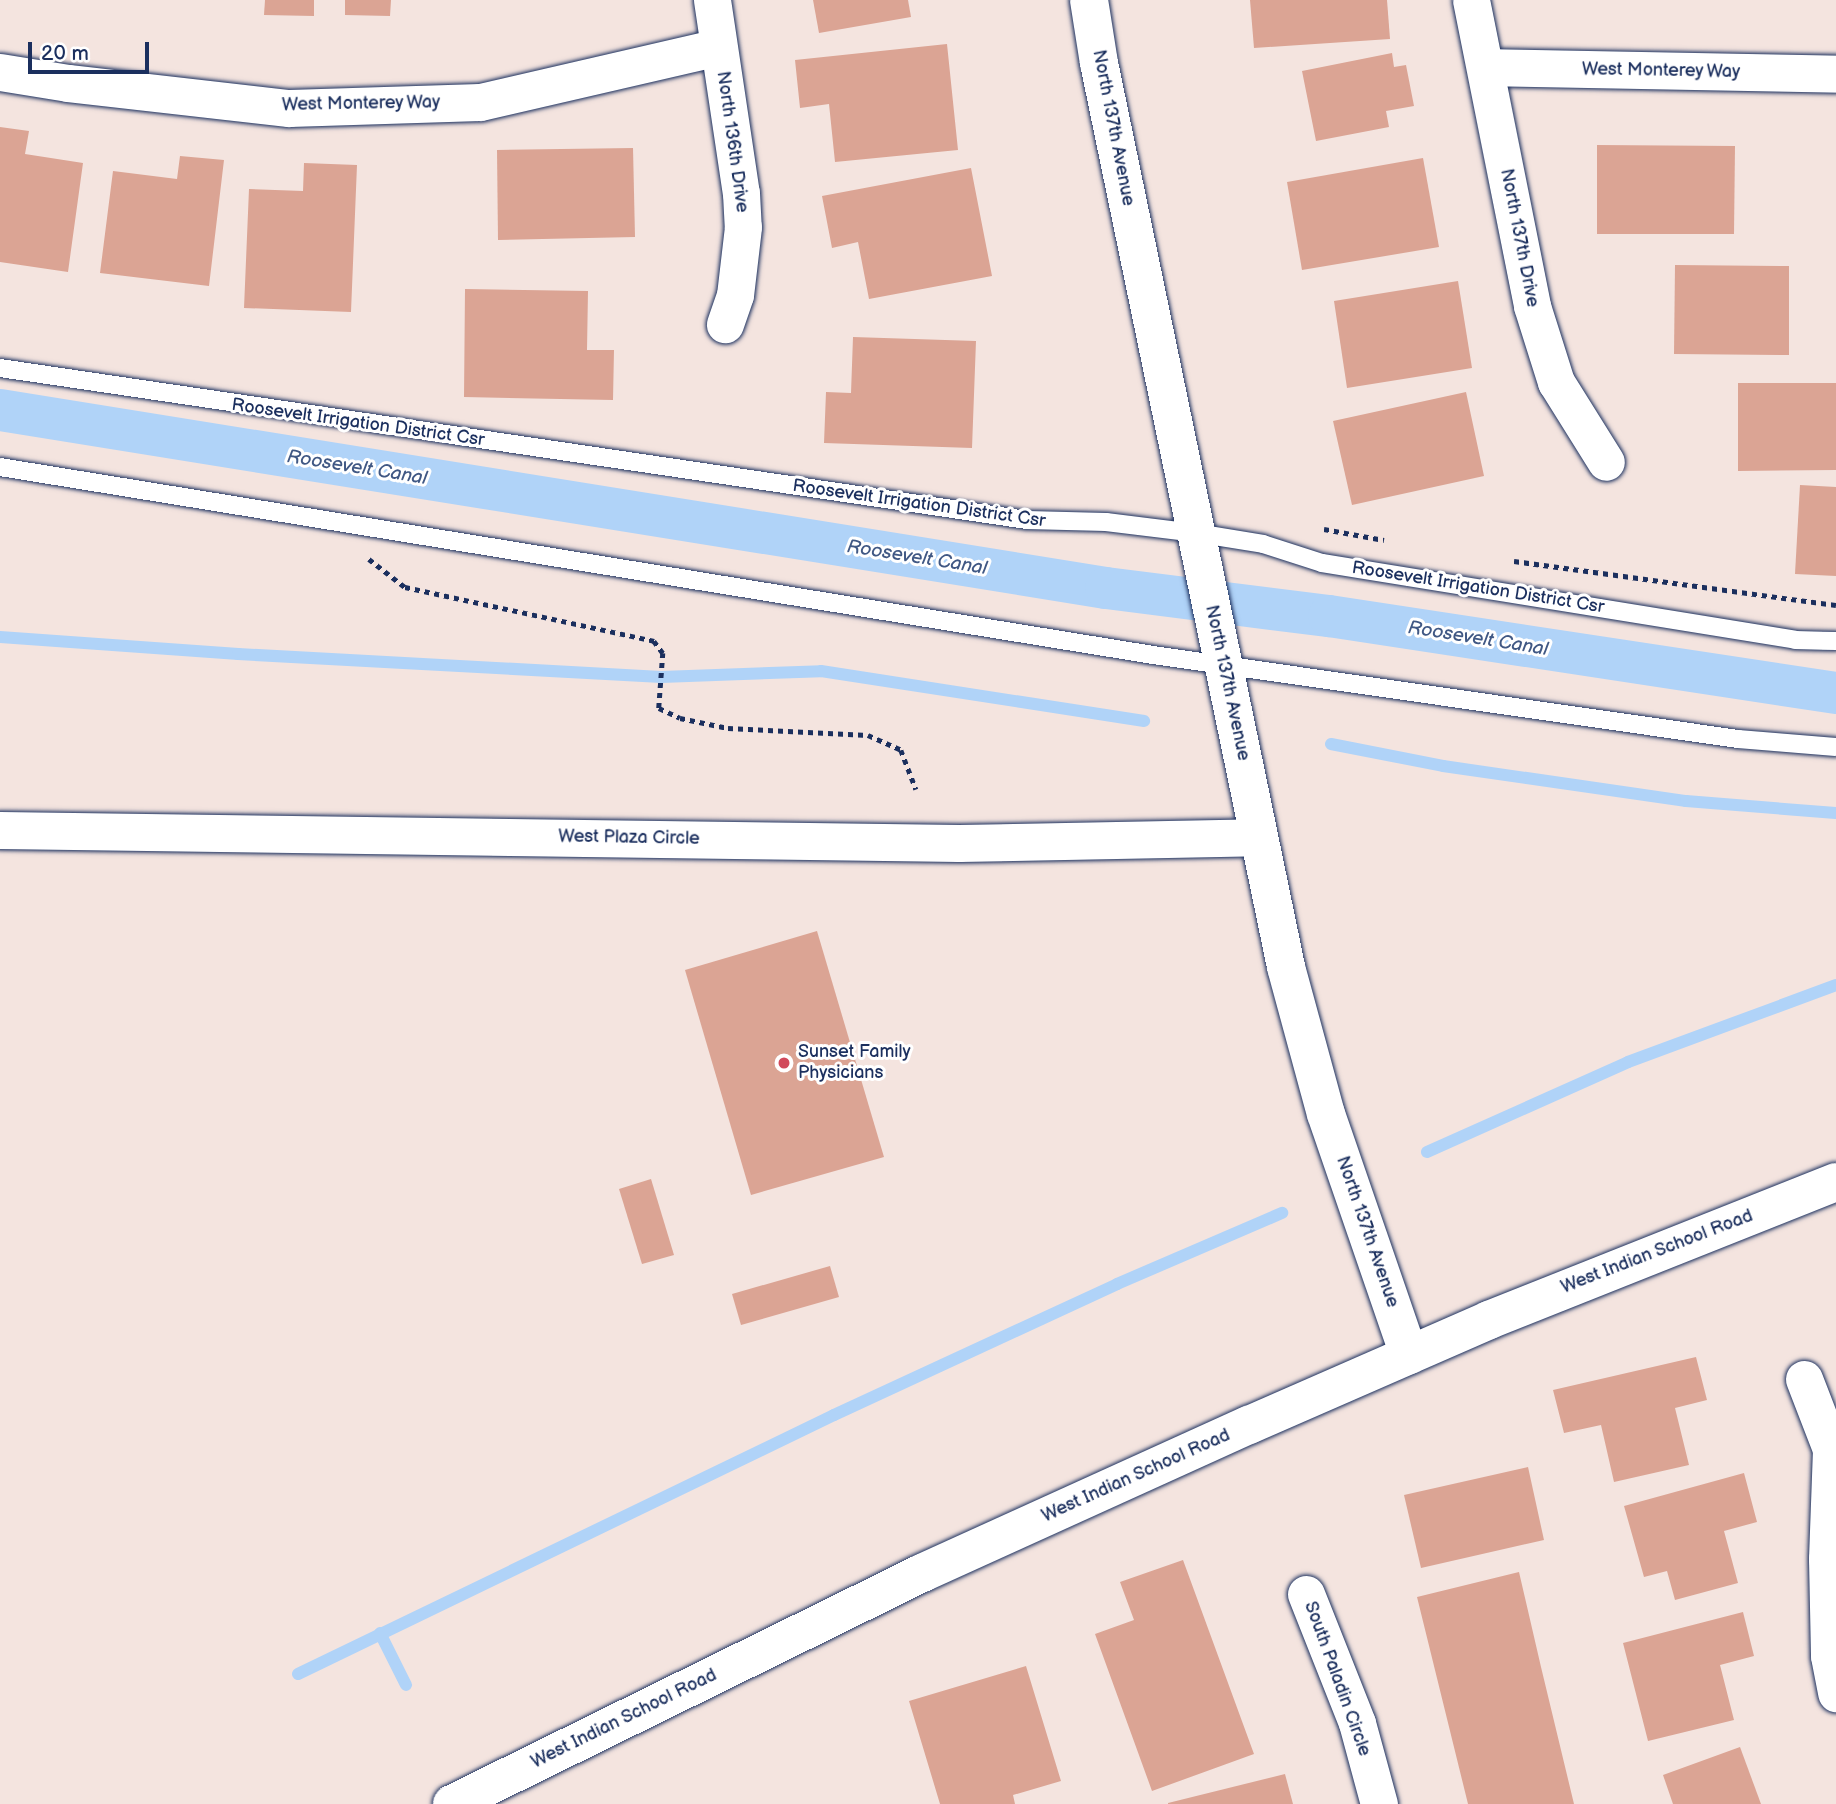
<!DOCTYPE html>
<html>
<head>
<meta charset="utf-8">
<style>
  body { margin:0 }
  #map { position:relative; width:1836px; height:1804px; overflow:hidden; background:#f4e4df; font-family:"Balsamiq Sans",sans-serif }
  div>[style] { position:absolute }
  .stream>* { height:12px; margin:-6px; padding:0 6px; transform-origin:6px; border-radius:6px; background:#b0d3f8 }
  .canal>* { height:42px; margin:-21px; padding:0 21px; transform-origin:21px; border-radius:21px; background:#b0d3f8 }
  .building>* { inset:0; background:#dba494 }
  .path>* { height:4.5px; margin-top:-2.25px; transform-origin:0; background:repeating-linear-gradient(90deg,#1b2f5e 0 5px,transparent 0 10px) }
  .roads { filter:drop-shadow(0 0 2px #1b2f5e) drop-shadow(0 0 2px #1b2f5e) }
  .service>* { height:18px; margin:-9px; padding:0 9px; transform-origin:9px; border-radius:9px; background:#fff }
  .minor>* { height:37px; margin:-18.5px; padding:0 18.5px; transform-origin:18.5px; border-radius:18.5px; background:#fff }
  .tertiary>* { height:38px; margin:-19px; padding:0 19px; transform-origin:19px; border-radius:19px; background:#fff }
  .secondary>* { height:38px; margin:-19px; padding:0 19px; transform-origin:19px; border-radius:19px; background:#fff }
  .dots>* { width:19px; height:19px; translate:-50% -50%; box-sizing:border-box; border:4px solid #fff; border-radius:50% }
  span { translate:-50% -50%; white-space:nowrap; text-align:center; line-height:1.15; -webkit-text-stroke:6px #fff; paint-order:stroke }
  .street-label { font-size:18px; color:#1b2f5e }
  .poi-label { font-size:18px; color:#1b2f5e }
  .left { translate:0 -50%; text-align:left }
  .water-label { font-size:19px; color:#405884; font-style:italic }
  .scale { position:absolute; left:28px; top:42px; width:121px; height:32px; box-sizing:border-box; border:4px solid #1b2f5e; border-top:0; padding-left:9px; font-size:21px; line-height:24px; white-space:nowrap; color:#1b2f5e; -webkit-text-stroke:5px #fff; paint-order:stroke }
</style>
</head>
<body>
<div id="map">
  <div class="stream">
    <i style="left:0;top:637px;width:239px;rotate:4.1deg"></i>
    <i style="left:238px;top:654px;width:424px;rotate:3.1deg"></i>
    <i style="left:661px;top:677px;width:160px;rotate:-2.1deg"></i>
    <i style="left:821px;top:671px;width:327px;rotate:8.8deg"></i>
    <i style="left:1331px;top:744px;width:114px;rotate:11.1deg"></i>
    <i style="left:1443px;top:766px;width:246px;rotate:8.2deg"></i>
    <i style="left:1686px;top:801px;width:150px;rotate:4.6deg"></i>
    <i style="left:1427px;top:1152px;width:220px;rotate:-24.1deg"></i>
    <i style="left:1628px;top:1062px;width:222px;rotate:-20.3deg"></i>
    <i style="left:380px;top:1633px;width:58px;rotate:63.4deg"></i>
    <i style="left:298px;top:1674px;width:595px;rotate:-25.79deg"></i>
    <i style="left:834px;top:1415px;width:312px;rotate:-24.8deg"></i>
    <i style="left:1117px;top:1284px;width:180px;rotate:-23.3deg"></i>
  </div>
  <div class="canal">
    <i style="left:0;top:410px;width:1120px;rotate:9.14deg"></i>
    <i style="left:1106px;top:588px;width:225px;rotate:7.2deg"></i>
    <i style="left:1329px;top:616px;width:513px;rotate:8.64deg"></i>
  </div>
  <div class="building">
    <i style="clip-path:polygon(265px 0,314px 0,314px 16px,264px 15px)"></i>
    <i style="clip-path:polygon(345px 0,391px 0,390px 16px,345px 15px)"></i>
    <i style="clip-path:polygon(813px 0,908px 0,911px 17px,819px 33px)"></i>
    <i style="clip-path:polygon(1250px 0,1387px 0,1390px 39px,1254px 48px)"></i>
    <i style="clip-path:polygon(947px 44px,958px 150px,835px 162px,829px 104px,800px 108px,795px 60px)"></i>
    <i style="clip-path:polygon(1392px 53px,1394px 67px,1406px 65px,1414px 106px,1386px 111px,1389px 127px,1316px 141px,1302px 71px)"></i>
    <i style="clip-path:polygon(0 127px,29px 131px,25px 154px,83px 163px,68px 272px,0 262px)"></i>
    <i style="clip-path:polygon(1597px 145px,1735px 146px,1734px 234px,1597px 234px)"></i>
    <i style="clip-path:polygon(633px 148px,635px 237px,498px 240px,497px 150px)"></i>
    <i style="clip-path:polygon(180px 156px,224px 160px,209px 286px,100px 273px,113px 171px,177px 179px)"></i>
    <i style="clip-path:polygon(1423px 158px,1439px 247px,1302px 270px,1287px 182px)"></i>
    <i style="clip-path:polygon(304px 163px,357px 165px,351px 312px,244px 308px,249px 189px,303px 191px)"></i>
    <i style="clip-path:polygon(971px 168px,992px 276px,869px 299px,858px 242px,832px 248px,822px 196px)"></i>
    <i style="clip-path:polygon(1675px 265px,1789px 266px,1789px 355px,1674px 354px)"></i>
    <i style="clip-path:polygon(1458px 281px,1472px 368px,1347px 388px,1334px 301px)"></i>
    <i style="clip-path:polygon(465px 289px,588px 291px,587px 350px,614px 350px,613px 400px,464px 397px)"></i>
    <i style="clip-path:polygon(853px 337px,976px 341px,972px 448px,824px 443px,826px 392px,851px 393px)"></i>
    <i style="clip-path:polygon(1738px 383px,1836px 383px,1836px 470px,1738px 471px)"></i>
    <i style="clip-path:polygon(1466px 392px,1484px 476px,1352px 505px,1333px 421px)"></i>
    <i style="clip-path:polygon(1800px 485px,1836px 487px,1836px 576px,1795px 574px)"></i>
    <i style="clip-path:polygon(817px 931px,884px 1157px,751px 1195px,685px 970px)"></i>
    <i style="clip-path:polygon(651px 1179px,674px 1255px,642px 1264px,619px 1189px)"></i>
    <i style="clip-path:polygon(830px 1266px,839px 1297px,741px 1325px,732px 1294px)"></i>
    <i style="clip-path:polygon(1696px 1357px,1707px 1400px,1675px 1408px,1689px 1465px,1614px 1482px,1601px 1425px,1564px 1433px,1553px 1390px)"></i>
    <i style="clip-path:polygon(1528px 1467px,1544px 1540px,1421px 1568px,1404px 1495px)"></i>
    <i style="clip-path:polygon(1744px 1473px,1757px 1522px,1724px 1531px,1738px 1583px,1675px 1600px,1667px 1571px,1644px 1577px,1624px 1506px)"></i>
    <i style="clip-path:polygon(1183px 1560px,1254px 1754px,1152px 1791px,1095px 1634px,1134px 1620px,1120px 1582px)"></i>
    <i style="clip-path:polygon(1519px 1572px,1541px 1667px,1574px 1804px,1468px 1804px,1417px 1597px)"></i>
    <i style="clip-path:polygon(1743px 1612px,1754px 1656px,1720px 1665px,1734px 1720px,1648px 1741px,1623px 1643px)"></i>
    <i style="clip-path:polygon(1026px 1666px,1061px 1781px,1013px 1795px,1015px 1804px,940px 1804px,909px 1701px)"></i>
    <i style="clip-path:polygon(1740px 1747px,1761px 1804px,1673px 1804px,1663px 1775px)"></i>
    <i style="clip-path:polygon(1285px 1774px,1293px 1804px,1168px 1804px,1168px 1803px)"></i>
  </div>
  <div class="path">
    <i style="left:1324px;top:529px;width:61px;rotate:10.4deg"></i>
    <i style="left:369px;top:559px;width:46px;rotate:37.9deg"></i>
    <i style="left:405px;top:587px;width:255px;rotate:12.2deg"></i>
    <i style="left:654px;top:641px;width:15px;rotate:53deg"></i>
    <i style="left:663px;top:653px;width:55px;rotate:94.2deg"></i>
    <i style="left:659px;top:708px;width:23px;rotate:25deg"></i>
    <i style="left:680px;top:718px;width:49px;rotate:11.8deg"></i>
    <i style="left:728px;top:728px;width:140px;rotate:2.9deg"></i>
    <i style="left:868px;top:735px;width:36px;rotate:24deg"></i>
    <i style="left:901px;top:750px;width:42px;rotate:69deg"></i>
    <i style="left:1514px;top:561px;width:325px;rotate:7.8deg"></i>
  </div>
  <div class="roads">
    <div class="service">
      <i style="left:0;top:368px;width:1038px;rotate:8.42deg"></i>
      <i style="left:1027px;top:520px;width:79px;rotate:1.5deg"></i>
      <i style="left:1106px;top:522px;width:91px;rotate:7deg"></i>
      <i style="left:1196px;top:533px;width:68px;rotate:9.3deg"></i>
      <i style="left:1263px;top:544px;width:62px;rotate:17.9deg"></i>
      <i style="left:1322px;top:563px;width:479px;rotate:9.2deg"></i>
      <i style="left:1795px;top:640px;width:41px;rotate:1.4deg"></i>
      <i style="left:0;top:467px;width:1168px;rotate:9.26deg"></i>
      <i style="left:1153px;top:655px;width:591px;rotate:8.17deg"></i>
      <i style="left:1738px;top:739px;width:98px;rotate:4.7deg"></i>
    </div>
    <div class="minor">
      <i style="left:712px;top:0;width:195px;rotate:81.5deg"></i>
      <i style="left:741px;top:193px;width:34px;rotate:87deg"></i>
      <i style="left:743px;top:227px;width:68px;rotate:96.7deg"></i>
      <i style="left:735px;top:295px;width:31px;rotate:109deg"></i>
      <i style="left:1471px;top:0;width:312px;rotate:78.7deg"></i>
      <i style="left:1532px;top:306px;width:80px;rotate:72.5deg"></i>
      <i style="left:1556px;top:382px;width:94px;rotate:58deg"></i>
      <i style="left:1486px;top:67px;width:350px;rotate:1.1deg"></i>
      <i style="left:0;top:72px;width:69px;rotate:9.2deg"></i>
      <i style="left:68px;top:83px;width:222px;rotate:6.5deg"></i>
      <i style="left:289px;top:108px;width:191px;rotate:-1.8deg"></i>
      <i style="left:480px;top:102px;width:244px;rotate:-13deg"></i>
      <i style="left:0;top:830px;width:959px;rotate:0.78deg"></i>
      <i style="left:959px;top:843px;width:299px;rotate:-1.1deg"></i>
      <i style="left:1804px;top:1379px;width:75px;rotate:68.9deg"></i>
      <i style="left:1831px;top:1449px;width:110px;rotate:92.1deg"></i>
      <i style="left:1827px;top:1559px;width:97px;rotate:88.8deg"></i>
      <i style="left:1829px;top:1656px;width:38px;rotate:79deg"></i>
      <i style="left:1306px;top:1594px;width:139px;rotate:68.4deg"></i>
      <i style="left:1357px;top:1723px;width:84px;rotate:74.8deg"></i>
    </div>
    <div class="tertiary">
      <i style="left:1089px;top:0;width:64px;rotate:81deg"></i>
      <i style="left:1099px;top:63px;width:923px;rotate:78.31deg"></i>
      <i style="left:1286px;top:967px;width:152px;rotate:74.8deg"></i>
      <i style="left:1326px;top:1114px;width:255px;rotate:71deg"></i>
    </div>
    <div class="secondary">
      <i style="left:452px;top:1804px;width:524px;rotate:-26.17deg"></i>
      <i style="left:922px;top:1573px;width:359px;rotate:-24.4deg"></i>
      <i style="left:1249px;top:1425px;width:262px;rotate:-23.6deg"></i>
      <i style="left:1489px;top:1320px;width:373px;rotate:-21.7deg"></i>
    </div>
  </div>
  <div class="dots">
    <i style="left:784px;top:1063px;background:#d1495b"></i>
  </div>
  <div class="street-label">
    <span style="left:1661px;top:71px;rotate:1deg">West Monterey Way</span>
    <span style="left:361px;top:104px;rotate:-1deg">West Monterey Way</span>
    <span style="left:1113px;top:128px;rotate:79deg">North 137th Avenue</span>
    <span style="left:732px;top:142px;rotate:82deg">North 136th Drive</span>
    <span style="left:1519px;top:238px;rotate:79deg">North 137th Drive</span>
    <span style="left:358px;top:423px;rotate:8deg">Roosevelt Irrigation District Csr</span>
    <span style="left:919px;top:504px;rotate:8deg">Roosevelt Irrigation District Csr</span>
    <span style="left:1478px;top:588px;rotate:9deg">Roosevelt Irrigation District Csr</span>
    <span style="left:1227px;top:683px;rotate:78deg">North 137th Avenue</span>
    <span style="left:629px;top:838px;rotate:1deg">West Plaza Circle</span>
    <span style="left:1367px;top:1232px;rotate:71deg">North 137th Avenue</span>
    <span style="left:1657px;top:1252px;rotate:-21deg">West Indian School Road</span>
    <span style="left:1136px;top:1476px;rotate:-24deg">West Indian School Road</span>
    <span style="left:1337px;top:1679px;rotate:70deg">South Paladin Circle</span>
    <span style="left:624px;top:1719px;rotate:-26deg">West Indian School Road</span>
  </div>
  <div class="poi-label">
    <span class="left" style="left:798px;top:1063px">Sunset Family<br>Physicians</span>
  </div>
  <div class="water-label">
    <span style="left:357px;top:468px;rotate:9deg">Roosevelt Canal</span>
    <span style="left:917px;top:558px;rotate:9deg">Roosevelt Canal</span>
    <span style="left:1478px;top:639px;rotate:9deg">Roosevelt Canal</span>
  </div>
  <div class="scale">20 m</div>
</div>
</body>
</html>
